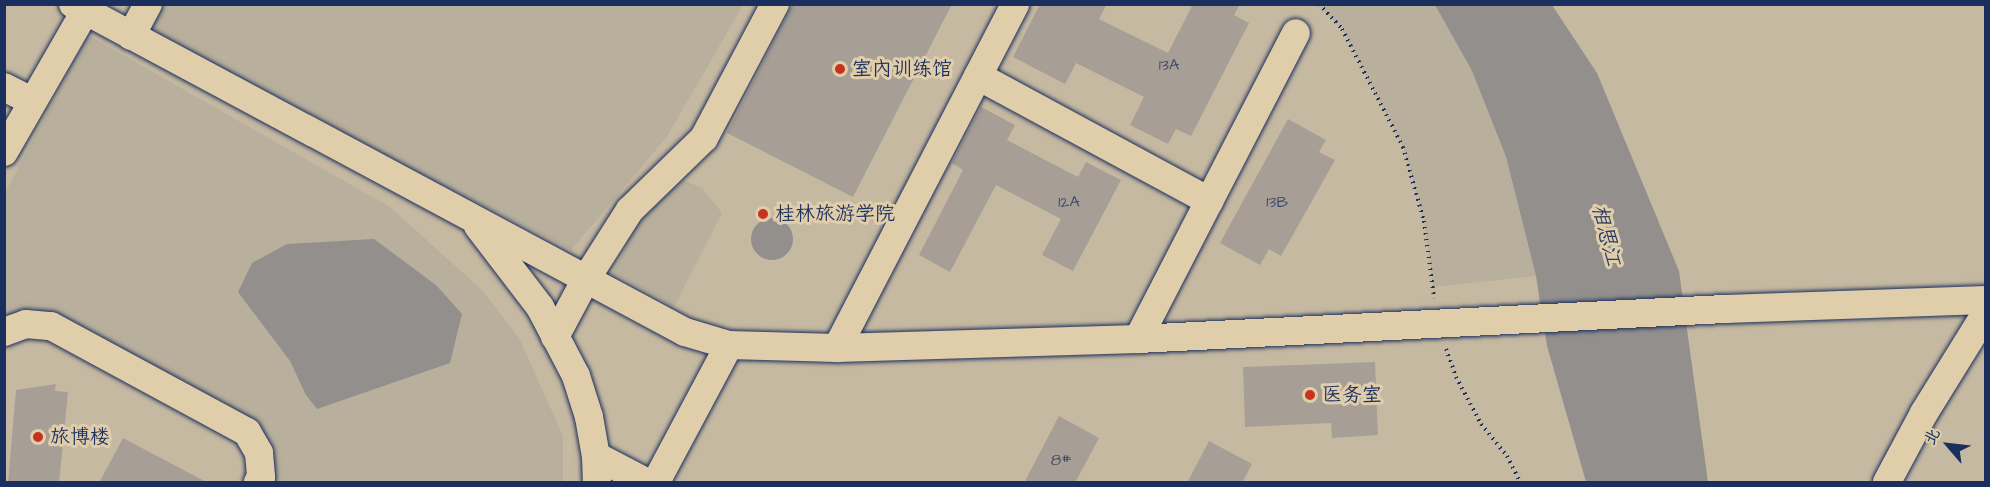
<!DOCTYPE html>
<html>
<head>
<meta charset="utf-8">
<style>
  body { margin:0 }
  #map { position:relative; width:1990px; height:487px; overflow:hidden; background:#d4c4a6; font-family:"Architects Daughter","LXGW WenKai TC",sans-serif }
  div>[style] { position:absolute }
  .built>* { inset:0; background:#c6b9a1 }
  .green>* { inset:0; background:#b8af9c }
  .water>* { inset:0; background:#938f8d }
  .round { border-radius:50% }
  .building>* { inset:0; background:#a79f95 }
  .path>* { height:4px; margin-top:-2px; transform-origin:0; background:repeating-linear-gradient(90deg,#1b2f5e 0 1.5px,transparent 0 6px) }
  .roads { filter:drop-shadow(0 0 2px #1b2f5e) drop-shadow(0 0 2px #1b2f5e) }
  .minor>* { height:28px; margin:-14px; padding:0 14px; transform-origin:14px; border-radius:14px; background:#e0ceab }
  .dots>* { width:16px; height:16px; translate:-50% -50%; box-sizing:border-box; border:3px solid #e0ceab; border-radius:50% }
  span { translate:-50% -50%; white-space:nowrap; text-align:center; line-height:1.15; -webkit-text-stroke:6px #e0ceab; paint-order:stroke }
  .number-label { font-size:16px; color:#3e4b6c }
  .number-label span { -webkit-text-stroke-width:0 }
  .poi-label { font-size:20px; color:#1b2f5e }
  .left { translate:0 -50%; text-align:left }
  .water-label { font-size:21px; color:#2d3d65; font-style:italic }
  .frame { position:absolute; inset:0; border:6px solid #1b2f5e; pointer-events:none }
  .north { position:absolute; left:1918px; top:415px; width:60px; height:60px; -webkit-text-stroke:4px #e0ceab; paint-order:stroke; rotate:298deg; font-size:16px; font-weight:700; line-height:24px; text-align:center; color:#1b2f5e }
  .north::after { content:''; display:block; margin:auto; width:21px; height:27px; background:#1b2f5e; clip-path:polygon(50% 0,100% 100%,50% 72%,0 100%) }
</style>
</head>
<body>
<div id="map">
  <div class="built">
    <i style="clip-path:polygon(4px 5px,1435px 5px,1537px 276px,1597px 73px,1552px 5px,1985px 5px,1985px 482px,1708px 482px,1687px 340px,1547px 346px,1586px 482px,5px 482px)"></i>
  </div>
  <div class="green">
    <i style="clip-path:polygon(162px 5px,743px 5px,666px 138px,571px 250px,147px 35px)"></i>
    <i style="clip-path:polygon(1319px 5px,1435px 5px,1472px 71px,1506px 157px,1536px 276px,1433px 287px,1424px 221px,1403px 147px,1342px 29px)"></i>
    <i style="clip-path:polygon(88px 35px,390px 207px,483px 291px,519px 338px,563px 436px,563px 482px,272px 482px,274px 448px,247px 421px,34px 307px,5px 317px,5px 193px)"></i>
    <i style="clip-path:polygon(685px 181px,702px 188px,722px 213px,674px 307px,613px 273px,643px 213px,676px 185px)"></i>
  </div>
  <div class="water">
    <i style="clip-path:polygon(1435px 5px,1552px 5px,1597px 73px,1679px 271px,1708px 482px,1586px 482px,1547px 346px,1536px 276px,1506px 157px,1472px 71px)"></i>
    <i class="round" style="left:751px;top:218px;width:42px;height:42px"></i>
    <i style="clip-path:polygon(374px 239px,436px 285px,462px 314px,450px 363px,317px 409px,306px 395px,290px 361px,238px 292px,252px 263px,287px 244px)"></i>
  </div>
  <div class="building">
    <i style="clip-path:polygon(793px 4px,952px 4px,853px 197px,727px 133px)"></i>
    <i style="clip-path:polygon(1040px 4px,1107px 4px,1099px 19px,1168px 53px,1193px 4px,1240px 4px,1234px 15px,1249px 23px,1191px 136px,1176px 129px,1168px 144px,1130px 125px,1144px 97px,1076px 63px,1065px 84px,1013px 57px)"></i>
    <i style="clip-path:polygon(981px 107px,1015px 125px,1007px 140px,1078px 177px,1086px 162px,1121px 180px,1073px 271px,1042px 255px,1061px 219px,996px 185px,950px 272px,919px 255px,963px 170px,952px 163px)"></i>
    <i style="clip-path:polygon(1288px 119px,1326px 140px,1319px 152px,1335px 160px,1281px 256px,1269px 249px,1260px 265px,1220px 243px)"></i>
    <i style="clip-path:polygon(1375px 362px,1378px 435px,1332px 438px,1331px 423px,1245px 427px,1243px 367px)"></i>
    <i style="clip-path:polygon(56px 384px,55px 391px,68px 392px,59px 483px,8px 483px,16px 390px)"></i>
    <i style="clip-path:polygon(1059px 416px,1099px 438px,1075px 483px,1024px 483px)"></i>
    <i style="clip-path:polygon(123px 438px,208px 483px,99px 483px)"></i>
    <i style="clip-path:polygon(1209px 441px,1252px 464px,1242px 483px,1187px 483px)"></i>
  </div>
  <div class="path">
    <i style="left:1319px;top:4px;width:34px;rotate:47deg"></i>
    <i style="left:1342px;top:29px;width:133px;rotate:62.7deg"></i>
    <i style="left:1403px;top:147px;width:77px;rotate:74.2deg"></i>
    <i style="left:1424px;top:221px;width:78px;rotate:82.6deg"></i>
    <i style="left:1446px;top:349px;width:30px;rotate:70deg"></i>
    <i style="left:1456px;top:377px;width:53px;rotate:62deg"></i>
    <i style="left:1481px;top:424px;width:41px;rotate:50.9deg"></i>
    <i style="left:1507px;top:456px;width:29px;rotate:63deg"></i>
  </div>
  <div class="roads">
    <div class="minor">
      <i style="left:73px;top:4px;width:694px;rotate:28.19deg"></i>
      <i style="left:685px;top:332px;width:46px;rotate:16.5deg"></i>
      <i style="left:729px;top:345px;width:108px;rotate:1.6deg"></i>
      <i style="left:837px;top:348px;width:301px;rotate:-1.7deg"></i>
      <i style="left:1138px;top:339px;width:588px;rotate:-2.93deg"></i>
      <i style="left:1725px;top:309px;width:261px;rotate:-2deg"></i>
      <i style="left:131px;top:36px;width:36px;rotate:-62deg"></i>
      <i style="left:978px;top:76px;width:263px;rotate:28.4deg"></i>
      <i style="left:4px;top:87px;width:31px;rotate:27deg"></i>
      <i style="left:4px;top:152px;width:163px;rotate:-60.1deg"></i>
      <i style="left:478px;top:226px;width:102px;rotate:52.6deg"></i>
      <i style="left:540px;top:307px;width:78px;rotate:62.4deg"></i>
      <i style="left:576px;top:376px;width:43px;rotate:72.4deg"></i>
      <i style="left:589px;top:417px;width:40px;rotate:80deg"></i>
      <i style="left:596px;top:456px;width:26px;rotate:88deg"></i>
      <i style="left:4px;top:332px;width:23px;rotate:-20deg"></i>
      <i style="left:26px;top:324px;width:25px;rotate:5deg"></i>
      <i style="left:51px;top:326px;width:223px;rotate:28.4deg"></i>
      <i style="left:247px;top:432px;width:24px;rotate:60deg"></i>
      <i style="left:259px;top:453px;width:24px;rotate:85deg"></i>
      <i style="left:261px;top:477px;width:6px;rotate:121deg"></i>
      <i style="left:555px;top:337px;width:66px;rotate:-61.9deg"></i>
      <i style="left:586px;top:279px;width:82px;rotate:-57.5deg"></i>
      <i style="left:630px;top:210px;width:103px;rotate:-44.2deg"></i>
      <i style="left:704px;top:138px;width:152px;rotate:-62.1deg"></i>
      <i style="left:1138px;top:339px;width:344px;rotate:-62.7deg"></i>
      <i style="left:837px;top:348px;width:387px;rotate:-62.6deg"></i>
      <i style="left:596px;top:456px;width:56px;rotate:27.5deg"></i>
      <i style="left:656px;top:482px;width:155px;rotate:-61.9deg"></i>
      <i style="left:1887px;top:482px;width:78px;rotate:-61.8deg"></i>
      <i style="left:1924px;top:413px;width:118px;rotate:-58.2deg"></i>
    </div>
  </div>
  <div class="dots">
    <i style="left:840px;top:69px;background:#c8321e"></i>
    <i style="left:763px;top:214px;background:#c8321e"></i>
    <i style="left:1310px;top:395px;background:#c8321e"></i>
    <i style="left:38px;top:437px;background:#c8321e"></i>
  </div>
  <div class="number-label">
    <span style="left:1169px;top:65px">13A</span>
    <span style="left:1069px;top:202px">12A</span>
    <span style="left:1277px;top:202px">13B</span>
    <span style="left:1061px;top:460px">8#</span>
  </div>
  <div class="poi-label">
    <span class="left" style="left:852px;top:69px">室内训练馆</span>
    <span class="left" style="left:775px;top:214px">桂林旅游学院</span>
    <span class="left" style="left:1322px;top:395px">医务室</span>
    <span class="left" style="left:50px;top:437px">旅博楼</span>
  </div>
  <div class="water-label">
    <span style="left:1606px;top:235px;rotate:76deg">相思江</span>
  </div>
  <div class="frame"></div>
  <div class="north">北</div>
</div>
</body>
</html>
